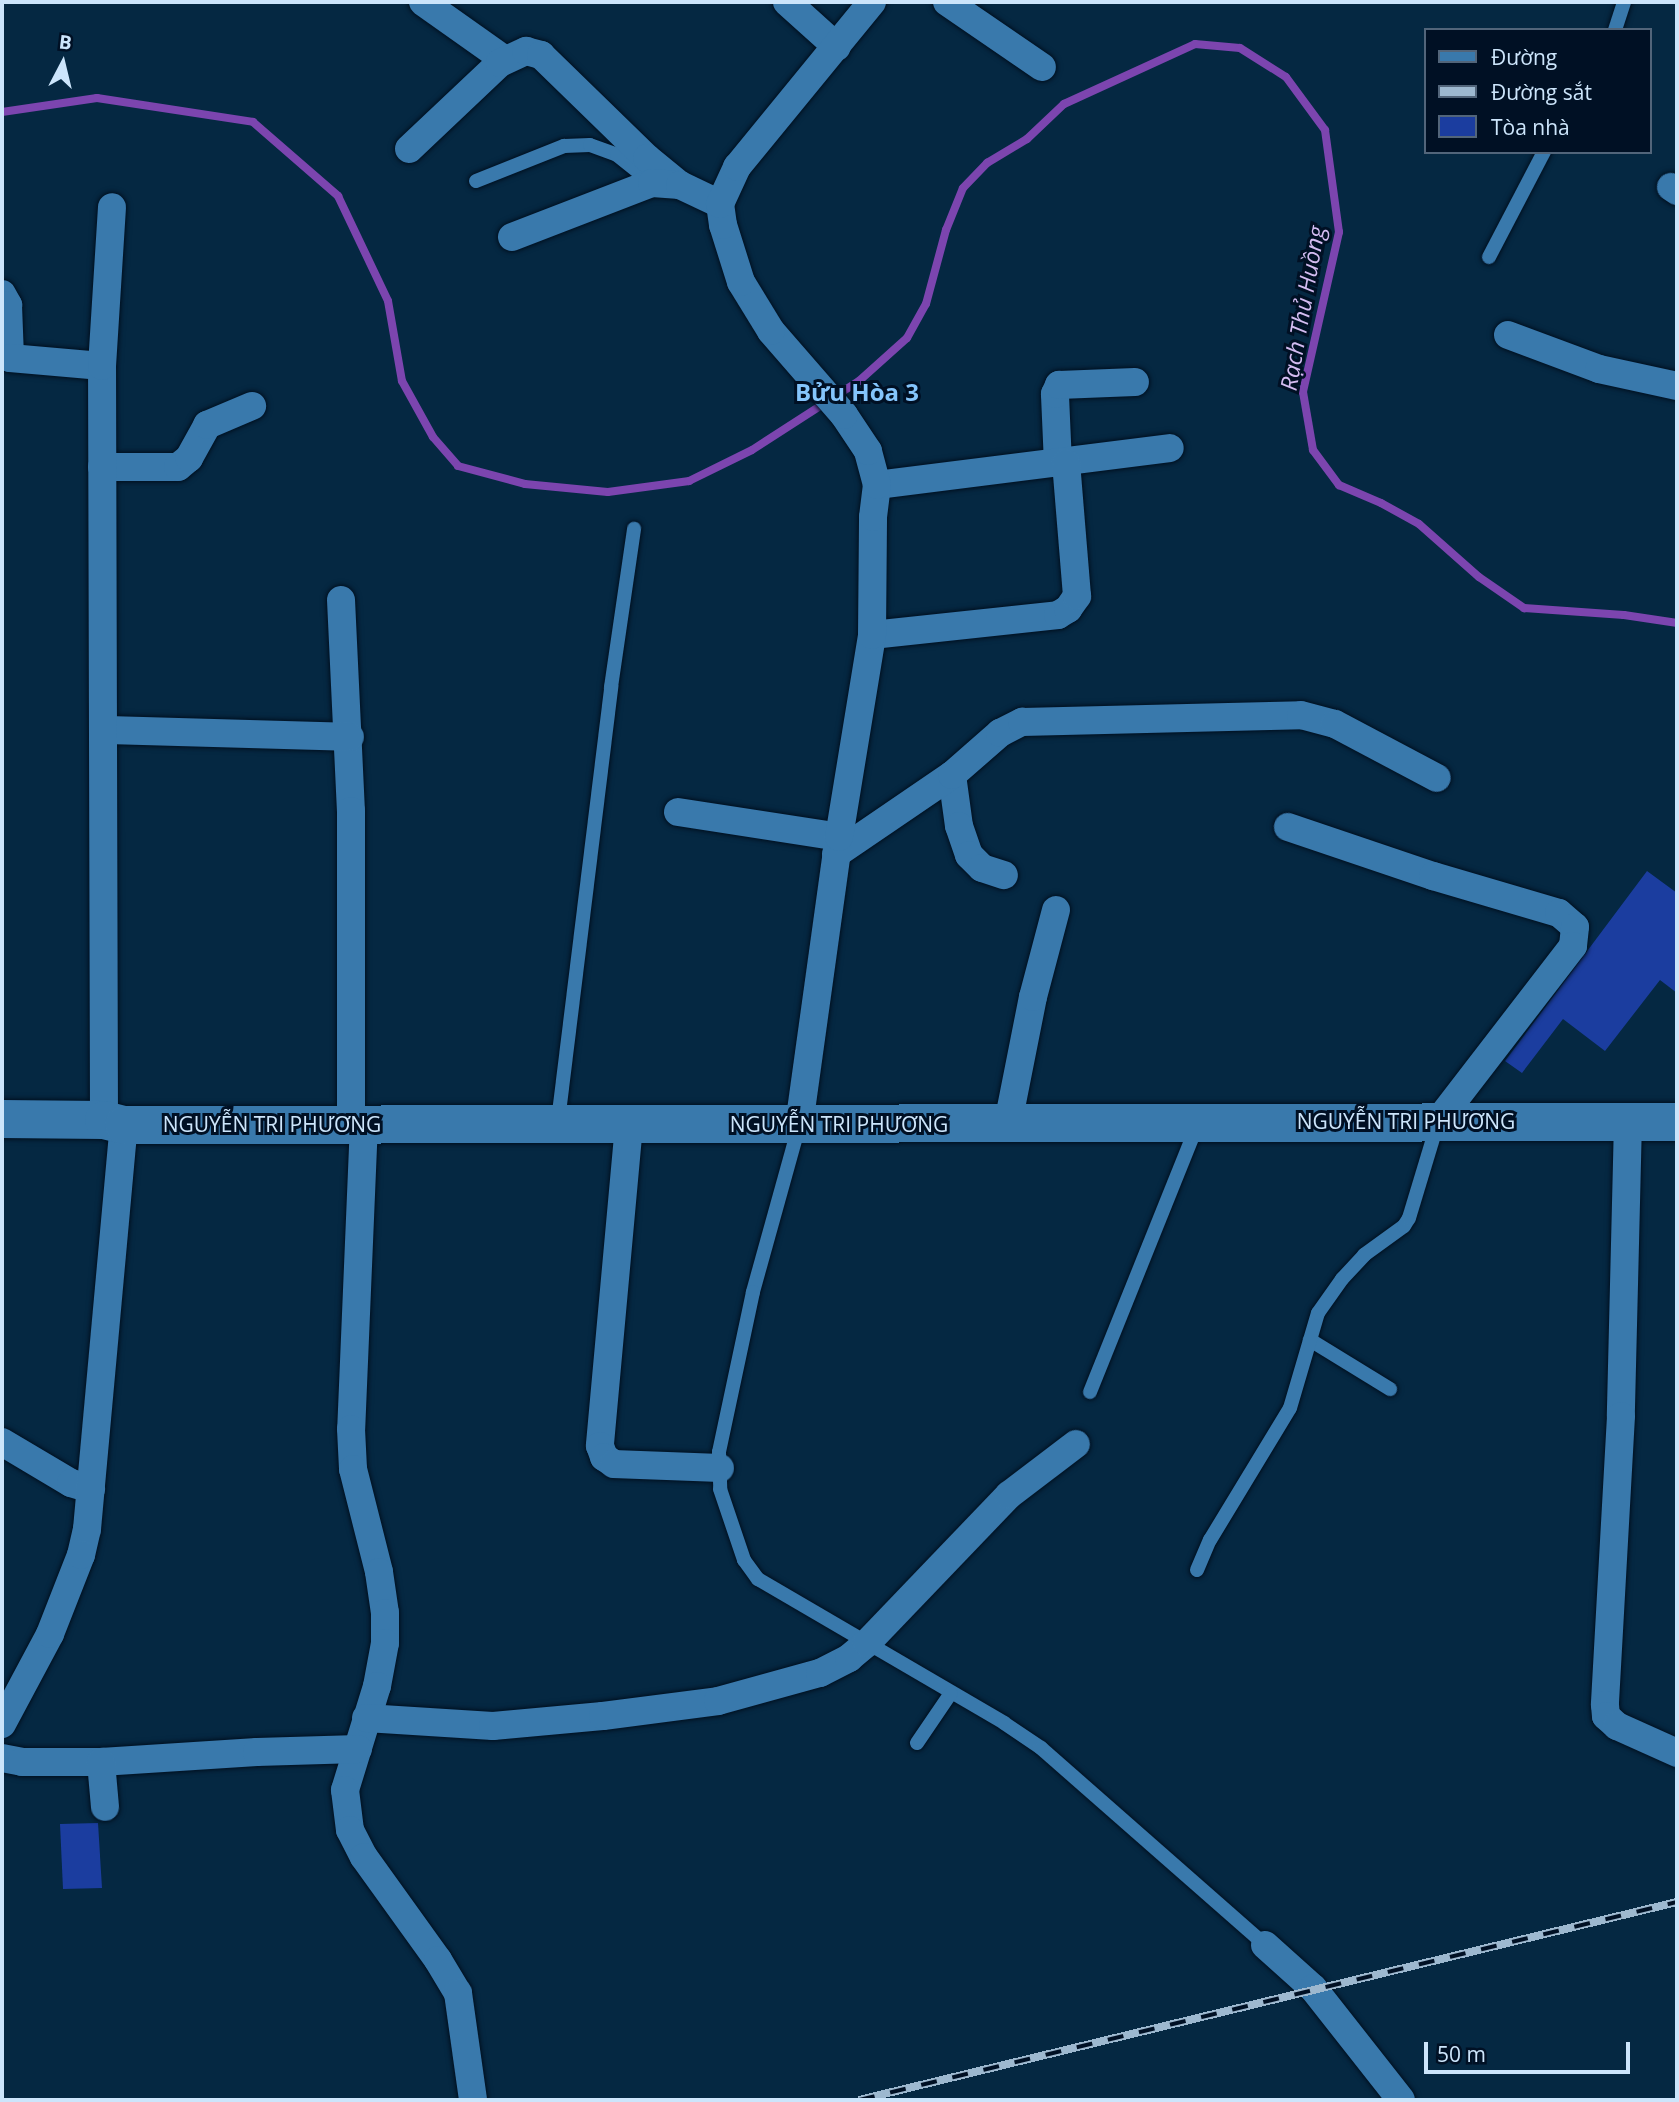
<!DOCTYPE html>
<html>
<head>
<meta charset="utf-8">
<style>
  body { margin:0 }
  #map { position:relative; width:1679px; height:2102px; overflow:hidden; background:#052842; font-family:"Open Sans",sans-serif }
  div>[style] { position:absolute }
  .stream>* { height:8px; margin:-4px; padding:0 4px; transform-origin:4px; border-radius:4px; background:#7c45af }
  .building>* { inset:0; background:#1b3d9f }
  .roads { filter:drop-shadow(0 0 2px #011020) drop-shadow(0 0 2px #011020) }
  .lane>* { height:14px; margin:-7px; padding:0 7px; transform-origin:7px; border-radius:7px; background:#3979ac }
  .street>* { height:28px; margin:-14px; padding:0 14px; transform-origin:14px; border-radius:14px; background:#3979ac }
  .secondary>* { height:38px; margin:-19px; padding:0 19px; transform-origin:19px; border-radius:19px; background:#3979ac }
  .rail>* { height:8px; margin-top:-4px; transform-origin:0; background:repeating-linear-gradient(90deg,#001024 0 16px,#9db8cf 0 32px); box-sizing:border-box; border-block:2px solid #9db8cf }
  span { translate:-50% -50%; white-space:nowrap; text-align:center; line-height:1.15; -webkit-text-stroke:6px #001024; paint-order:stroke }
  .street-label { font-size:21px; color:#cce5fb }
  .water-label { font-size:23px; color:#d3bcf1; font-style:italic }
  .quarter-label { font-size:24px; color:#84c5fc; font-weight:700 }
  .frame { position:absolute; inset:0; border:4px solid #cce5fb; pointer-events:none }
  .legend { position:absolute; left:1424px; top:28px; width:228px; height:126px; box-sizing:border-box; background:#001024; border:2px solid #52657a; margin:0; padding:9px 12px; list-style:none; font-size:21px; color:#cce5fb }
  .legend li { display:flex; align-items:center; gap:14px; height:35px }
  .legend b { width:35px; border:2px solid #52657a }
  .north { position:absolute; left:28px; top:28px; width:70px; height:70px; -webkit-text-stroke:5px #001024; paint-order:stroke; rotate:7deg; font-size:19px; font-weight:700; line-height:28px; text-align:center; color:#cce5fb }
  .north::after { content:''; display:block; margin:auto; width:24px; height:32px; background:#cce5fb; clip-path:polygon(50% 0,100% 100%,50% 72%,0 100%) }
  .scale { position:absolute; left:1424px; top:2042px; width:206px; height:32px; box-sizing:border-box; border:4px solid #cce5fb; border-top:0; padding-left:9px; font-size:21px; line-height:24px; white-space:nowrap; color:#cce5fb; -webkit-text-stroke:5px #001024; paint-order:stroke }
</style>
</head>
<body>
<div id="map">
  <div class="stream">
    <i style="left:2px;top:112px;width:96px;rotate:-8.4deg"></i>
    <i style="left:97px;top:98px;width:158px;rotate:8.7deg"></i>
    <i style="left:253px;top:122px;width:113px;rotate:41deg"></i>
    <i style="left:338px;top:196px;width:116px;rotate:64.5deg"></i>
    <i style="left:388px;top:301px;width:81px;rotate:80.1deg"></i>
    <i style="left:402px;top:381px;width:64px;rotate:61deg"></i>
    <i style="left:433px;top:437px;width:38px;rotate:49deg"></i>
    <i style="left:458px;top:466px;width:69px;rotate:15deg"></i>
    <i style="left:525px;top:484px;width:83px;rotate:5.5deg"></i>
    <i style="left:608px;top:492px;width:82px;rotate:-7.7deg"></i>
    <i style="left:689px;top:481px;width:70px;rotate:-26.2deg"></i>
    <i style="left:752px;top:450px;width:127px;rotate:-32.8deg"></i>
    <i style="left:859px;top:381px;width:64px;rotate:-41.9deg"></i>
    <i style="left:907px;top:338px;width:39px;rotate:-61deg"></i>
    <i style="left:926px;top:304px;width:77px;rotate:-74.9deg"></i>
    <i style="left:946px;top:230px;width:45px;rotate:-68deg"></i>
    <i style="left:963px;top:188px;width:35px;rotate:-46deg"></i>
    <i style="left:987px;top:163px;width:47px;rotate:-31deg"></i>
    <i style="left:1027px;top:139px;width:51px;rotate:-43.4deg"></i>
    <i style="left:1064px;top:104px;width:144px;rotate:-24.6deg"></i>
    <i style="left:1195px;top:44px;width:45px;rotate:5.1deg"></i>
    <i style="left:1240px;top:48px;width:54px;rotate:32.2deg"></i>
    <i style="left:1286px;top:77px;width:66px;rotate:53.7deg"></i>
    <i style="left:1325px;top:130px;width:103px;rotate:82.2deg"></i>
    <i style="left:1339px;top:232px;width:164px;rotate:102.7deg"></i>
    <i style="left:1303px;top:392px;width:59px;rotate:80.2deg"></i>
    <i style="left:1313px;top:450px;width:44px;rotate:53.4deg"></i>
    <i style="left:1339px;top:485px;width:46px;rotate:23.2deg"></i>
    <i style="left:1381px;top:503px;width:43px;rotate:28.9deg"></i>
    <i style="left:1419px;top:524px;width:80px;rotate:41.5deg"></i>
    <i style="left:1479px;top:577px;width:55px;rotate:34.6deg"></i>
    <i style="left:1524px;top:608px;width:100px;rotate:4deg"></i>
    <i style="left:1624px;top:615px;width:54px;rotate:8.6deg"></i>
  </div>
  <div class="building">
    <i style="clip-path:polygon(1647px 871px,1677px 893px,1677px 993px,1660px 980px,1605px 1051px,1563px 1019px,1522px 1073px,1505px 1061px)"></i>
    <i style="clip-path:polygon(98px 1823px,102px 1888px,63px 1889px,60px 1824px)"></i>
  </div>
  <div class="roads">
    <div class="lane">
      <i style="left:1615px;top:30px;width:29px;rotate:-72deg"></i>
      <i style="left:476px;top:181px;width:95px;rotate:-21.7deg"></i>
      <i style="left:564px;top:146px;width:26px;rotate:-2deg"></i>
      <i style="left:590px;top:145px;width:29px;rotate:20deg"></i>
      <i style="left:617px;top:155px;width:45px;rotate:38.7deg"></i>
      <i style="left:1489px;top:257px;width:119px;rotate:-62.4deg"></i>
      <i style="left:558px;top:1121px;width:437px;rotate:-83deg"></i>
      <i style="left:611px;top:687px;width:160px;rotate:-81.7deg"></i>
      <i style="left:799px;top:1126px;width:172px;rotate:105.5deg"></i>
      <i style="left:753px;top:1292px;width:164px;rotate:102deg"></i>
      <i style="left:719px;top:1452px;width:37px;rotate:88deg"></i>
      <i style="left:720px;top:1489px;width:75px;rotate:71.3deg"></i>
      <i style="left:744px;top:1560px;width:24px;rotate:54deg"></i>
      <i style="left:758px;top:1579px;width:285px;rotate:30.3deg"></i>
      <i style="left:1004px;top:1723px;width:45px;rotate:34deg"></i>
      <i style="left:1041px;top:1748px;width:298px;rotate:41.3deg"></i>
      <i style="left:1310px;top:1340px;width:94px;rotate:31.5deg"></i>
      <i style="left:1090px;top:1392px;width:287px;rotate:-68.1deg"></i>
      <i style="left:1197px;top:1570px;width:33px;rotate:-67deg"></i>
      <i style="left:1210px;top:1540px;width:154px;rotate:-58.8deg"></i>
      <i style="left:1290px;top:1408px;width:99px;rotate:-73.6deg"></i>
      <i style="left:1318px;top:1313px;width:42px;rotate:-54.8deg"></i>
      <i style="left:1342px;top:1279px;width:33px;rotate:-47deg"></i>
      <i style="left:1364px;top:1255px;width:49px;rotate:-35.9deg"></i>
      <i style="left:1404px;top:1226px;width:9px;rotate:-58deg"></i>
      <i style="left:1409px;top:1218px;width:97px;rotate:-73.2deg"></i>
      <i style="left:917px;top:1743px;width:60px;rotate:-55.8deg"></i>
    </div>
    <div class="street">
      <i style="left:423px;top:2px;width:100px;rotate:35.3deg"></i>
      <i style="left:787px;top:2px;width:67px;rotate:42deg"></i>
      <i style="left:947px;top:2px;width:115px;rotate:34.4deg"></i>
      <i style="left:409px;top:149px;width:125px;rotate:-43.4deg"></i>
      <i style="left:500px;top:63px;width:29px;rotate:-25deg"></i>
      <i style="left:526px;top:51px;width:16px;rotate:15deg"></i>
      <i style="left:541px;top:55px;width:148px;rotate:44.2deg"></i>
      <i style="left:647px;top:158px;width:43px;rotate:39.3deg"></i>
      <i style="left:1671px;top:187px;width:7px;rotate:34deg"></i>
      <i style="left:512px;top:237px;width:150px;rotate:-21.1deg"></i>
      <i style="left:652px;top:183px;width:28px;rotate:4deg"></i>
      <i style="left:680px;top:185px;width:44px;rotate:25.4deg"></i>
      <i style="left:2px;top:294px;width:13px;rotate:61deg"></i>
      <i style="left:8px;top:305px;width:53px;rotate:87.8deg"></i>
      <i style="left:10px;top:358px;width:92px;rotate:5deg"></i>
      <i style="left:1508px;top:335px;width:97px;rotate:20.5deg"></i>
      <i style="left:1599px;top:369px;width:80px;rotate:12.3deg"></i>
      <i style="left:1058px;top:464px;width:70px;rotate:-92.5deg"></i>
      <i style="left:1055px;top:394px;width:10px;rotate:-66deg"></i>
      <i style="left:1059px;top:385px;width:76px;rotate:-2.3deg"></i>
      <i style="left:102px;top:467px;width:76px"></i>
      <i style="left:178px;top:467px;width:14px;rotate:-39deg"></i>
      <i style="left:189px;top:458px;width:38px;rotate:-61deg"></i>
      <i style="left:207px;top:425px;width:49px;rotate:-22.9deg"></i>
      <i style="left:877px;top:485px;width:295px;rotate:-7.2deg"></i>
      <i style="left:341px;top:600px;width:211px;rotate:87.3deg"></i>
      <i style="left:351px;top:811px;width:311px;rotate:90deg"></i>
      <i style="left:872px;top:635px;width:187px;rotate:-6.1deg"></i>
      <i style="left:1058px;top:615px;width:12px;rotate:-31deg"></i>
      <i style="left:1068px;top:609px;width:16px;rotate:-55deg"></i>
      <i style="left:1077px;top:596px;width:133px;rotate:-94.7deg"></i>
      <i style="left:104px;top:730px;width:246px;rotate:1.6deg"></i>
      <i style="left:952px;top:775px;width:51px;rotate:82.2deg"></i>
      <i style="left:959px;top:826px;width:31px;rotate:71deg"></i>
      <i style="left:969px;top:855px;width:18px;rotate:45deg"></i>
      <i style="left:982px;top:868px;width:23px;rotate:18deg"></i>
      <i style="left:678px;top:812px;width:163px;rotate:8.8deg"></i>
      <i style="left:1288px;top:827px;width:153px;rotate:18.7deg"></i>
      <i style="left:1433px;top:876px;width:131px;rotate:16.4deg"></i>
      <i style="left:1559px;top:913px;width:21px;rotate:41deg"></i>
      <i style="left:1575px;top:927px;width:19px;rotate:96deg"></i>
      <i style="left:1573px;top:946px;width:220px;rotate:127.6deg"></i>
      <i style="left:836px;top:854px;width:140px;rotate:-34.3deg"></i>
      <i style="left:952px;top:775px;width:64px;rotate:-41.2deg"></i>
      <i style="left:1000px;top:733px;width:25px;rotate:-27deg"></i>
      <i style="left:1022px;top:722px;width:279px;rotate:-1.4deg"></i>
      <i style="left:1301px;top:715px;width:35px;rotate:15deg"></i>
      <i style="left:1335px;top:724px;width:115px;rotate:27.9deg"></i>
      <i style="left:104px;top:1120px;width:754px;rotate:-90.15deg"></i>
      <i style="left:102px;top:366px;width:159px;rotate:-86.4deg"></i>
      <i style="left:1628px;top:1121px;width:295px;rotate:91.4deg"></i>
      <i style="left:1621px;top:1416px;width:289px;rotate:93.2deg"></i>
      <i style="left:1605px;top:1705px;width:11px;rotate:85deg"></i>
      <i style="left:1606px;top:1716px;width:15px;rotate:42deg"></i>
      <i style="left:1617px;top:1726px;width:66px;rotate:24.2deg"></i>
      <i style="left:364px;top:1123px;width:306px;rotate:92.4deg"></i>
      <i style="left:351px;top:1429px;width:40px;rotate:87.1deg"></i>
      <i style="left:353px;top:1469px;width:106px;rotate:75.8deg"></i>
      <i style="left:379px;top:1572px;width:41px;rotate:81.7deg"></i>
      <i style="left:385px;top:1613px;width:30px;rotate:90deg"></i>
      <i style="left:385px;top:1643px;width:44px;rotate:100.5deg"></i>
      <i style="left:377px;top:1686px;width:109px;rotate:107.1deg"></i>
      <i style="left:345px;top:1790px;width:40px;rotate:82.9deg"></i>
      <i style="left:350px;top:1830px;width:30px;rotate:63deg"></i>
      <i style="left:364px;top:1857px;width:127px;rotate:54.3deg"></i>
      <i style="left:438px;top:1960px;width:39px;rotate:59deg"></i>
      <i style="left:458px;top:1993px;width:108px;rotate:82deg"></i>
      <i style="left:1008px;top:1123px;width:128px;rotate:-78.8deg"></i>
      <i style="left:1033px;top:997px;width:90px;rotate:-75.2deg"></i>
      <i style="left:629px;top:1125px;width:322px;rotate:95.2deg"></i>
      <i style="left:600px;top:1446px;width:12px;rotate:70deg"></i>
      <i style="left:604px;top:1457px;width:12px;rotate:35deg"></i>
      <i style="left:614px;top:1464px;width:106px;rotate:2.2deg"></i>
      <i style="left:799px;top:1125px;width:291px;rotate:-82.1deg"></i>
      <i style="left:839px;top:837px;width:205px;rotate:-80.7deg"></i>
      <i style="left:872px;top:635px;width:118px;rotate:-89.5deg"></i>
      <i style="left:873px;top:517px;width:32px;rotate:-83deg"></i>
      <i style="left:877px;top:485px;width:35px;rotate:-105deg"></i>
      <i style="left:868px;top:451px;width:43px;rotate:-123.7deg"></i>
      <i style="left:844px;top:415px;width:111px;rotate:-131deg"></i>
      <i style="left:771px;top:331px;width:57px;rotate:-121.5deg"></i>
      <i style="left:741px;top:282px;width:60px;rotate:-107.5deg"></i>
      <i style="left:723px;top:225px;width:21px;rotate:-98deg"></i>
      <i style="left:720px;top:204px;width:41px;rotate:-65.3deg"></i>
      <i style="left:737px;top:167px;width:213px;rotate:-50.7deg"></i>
      <i style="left:2px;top:1442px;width:80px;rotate:30.7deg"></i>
      <i style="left:71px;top:1483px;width:21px;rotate:17deg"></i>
      <i style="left:366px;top:1718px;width:127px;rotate:3.6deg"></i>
      <i style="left:493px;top:1726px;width:110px;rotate:-5.2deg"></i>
      <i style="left:603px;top:1716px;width:116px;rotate:-7.4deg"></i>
      <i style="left:718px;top:1701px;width:106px;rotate:-15.4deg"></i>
      <i style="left:820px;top:1673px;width:33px;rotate:-27deg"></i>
      <i style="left:849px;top:1658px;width:23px;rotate:-40deg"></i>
      <i style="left:867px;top:1643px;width:205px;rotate:-46.2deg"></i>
      <i style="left:1009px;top:1495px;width:84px;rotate:-37.3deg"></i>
      <i style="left:2px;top:1724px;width:102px;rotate:-61.9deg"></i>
      <i style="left:50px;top:1634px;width:85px;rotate:-68.6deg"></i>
      <i style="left:81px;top:1555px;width:27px;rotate:-77deg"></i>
      <i style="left:87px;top:1529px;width:406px;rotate:-84.8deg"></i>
      <i style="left:2px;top:1758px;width:20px;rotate:11deg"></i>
      <i style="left:22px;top:1762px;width:79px"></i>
      <i style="left:101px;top:1762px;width:156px;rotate:-3.7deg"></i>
      <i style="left:257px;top:1752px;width:101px;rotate:-1.7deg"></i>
      <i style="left:101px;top:1762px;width:45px;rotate:84.9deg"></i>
      <i style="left:1265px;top:1945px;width:64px;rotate:41.9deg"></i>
      <i style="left:1313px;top:1988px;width:142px;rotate:51.8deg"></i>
    </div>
    <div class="secondary">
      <i style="left:2px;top:1119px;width:102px;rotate:0.6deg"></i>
      <i style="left:104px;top:1120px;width:21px;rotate:14deg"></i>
      <i style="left:124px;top:1125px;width:1553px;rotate:-0.11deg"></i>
    </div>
  </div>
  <div class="rail">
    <i style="left:859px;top:2100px;width:842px;rotate:-13.61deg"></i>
  </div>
  <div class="street-label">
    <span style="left:1406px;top:1121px">NGUYỄN TRI PHƯƠNG</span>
    <span style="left:272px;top:1124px">NGUYỄN TRI PHƯƠNG</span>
    <span style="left:839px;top:1124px">NGUYỄN TRI PHƯƠNG</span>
  </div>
  <div class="water-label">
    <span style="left:1302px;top:308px;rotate:-80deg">Rạch Thủ Huồng</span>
  </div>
  <div class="quarter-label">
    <span style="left:857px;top:392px">Bửu Hòa 3</span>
  </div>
  <div class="frame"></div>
  <ul class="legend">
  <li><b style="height:9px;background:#3979ac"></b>Đường</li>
  <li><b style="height:9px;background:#9db8cf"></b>Đường sắt</li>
  <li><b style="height:19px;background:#1b3d9f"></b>Tòa nhà</li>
  </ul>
  <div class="north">B</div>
  <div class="scale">50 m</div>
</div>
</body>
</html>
